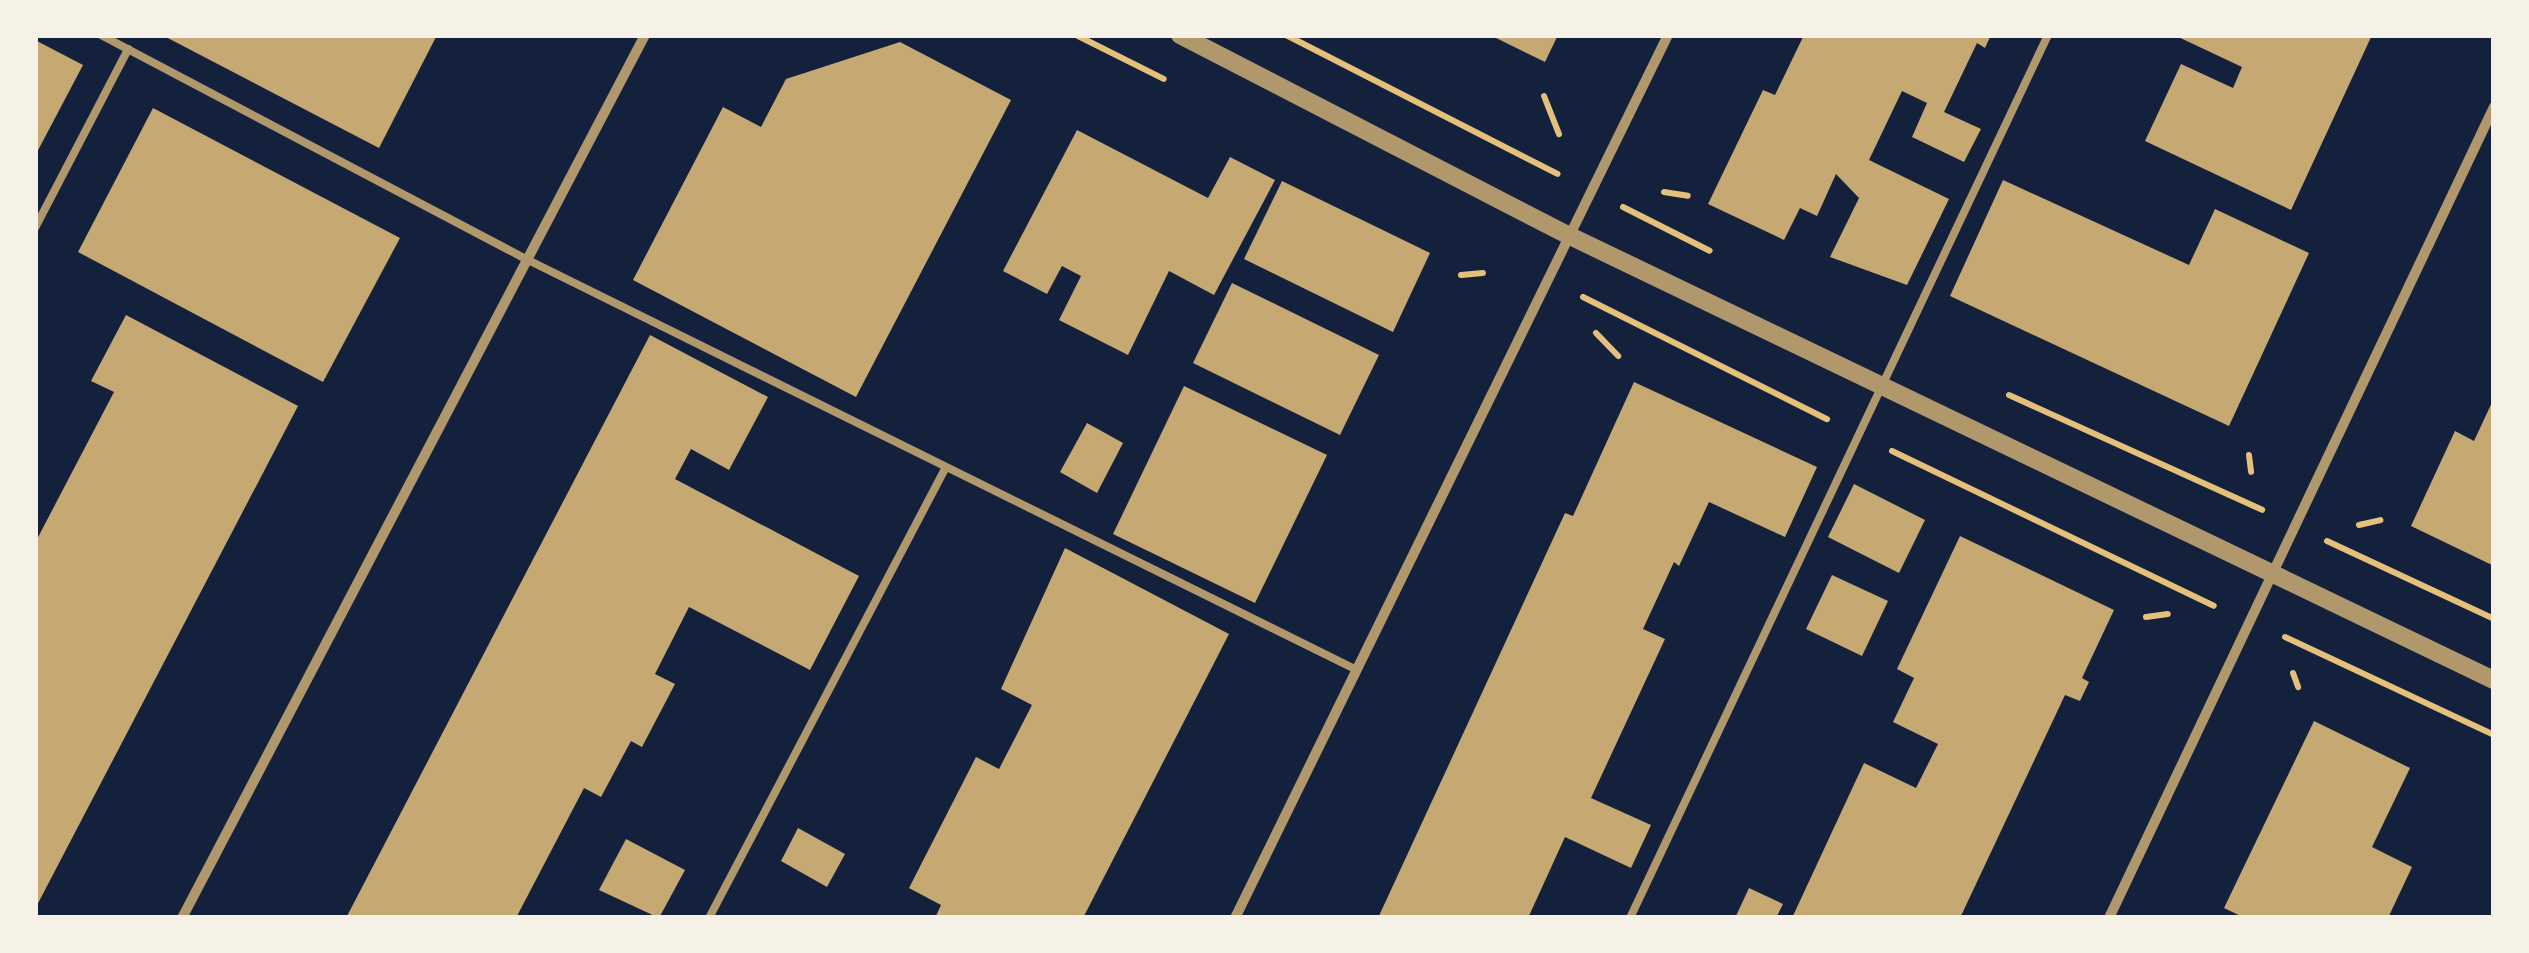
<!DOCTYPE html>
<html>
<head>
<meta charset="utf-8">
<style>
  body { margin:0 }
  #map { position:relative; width:2529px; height:953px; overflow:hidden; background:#14213d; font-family:"Fira Sans",sans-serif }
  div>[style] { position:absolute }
  .building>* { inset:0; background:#c6a872 }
  .path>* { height:6px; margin:-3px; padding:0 3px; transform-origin:3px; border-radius:3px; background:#e5c07b }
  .service>* { height:8px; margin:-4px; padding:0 4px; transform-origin:4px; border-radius:4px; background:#b1986c }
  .minor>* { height:10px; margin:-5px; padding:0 5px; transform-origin:5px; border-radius:5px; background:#b1986c }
  .tertiary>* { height:18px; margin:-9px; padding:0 9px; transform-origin:9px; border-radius:9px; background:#b1986c }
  span { translate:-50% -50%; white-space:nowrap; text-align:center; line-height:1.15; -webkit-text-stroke:10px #f6f1e7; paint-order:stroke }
  .frame { position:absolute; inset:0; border:38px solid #f6f1e7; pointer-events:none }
</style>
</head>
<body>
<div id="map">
  <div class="building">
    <i style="clip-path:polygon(162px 35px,437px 35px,379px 148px)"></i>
    <i style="clip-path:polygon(1490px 35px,1558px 35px,1545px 62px)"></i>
    <i style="clip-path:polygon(1804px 35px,1991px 35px,1985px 48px,1977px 43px,1944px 112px,1981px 129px,1964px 162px,1912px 137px,1927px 103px,1902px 91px,1869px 160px,1949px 199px,1907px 285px,1830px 257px,1859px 198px,1836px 174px,1817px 216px,1800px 208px,1784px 240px,1708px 204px,1763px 90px,1775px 95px)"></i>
    <i style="clip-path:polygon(2174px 35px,2372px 35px,2291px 210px,2145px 141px,2181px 64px,2233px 88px,2242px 67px)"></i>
    <i style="clip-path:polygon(35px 40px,83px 65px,35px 156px)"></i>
    <i style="clip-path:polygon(900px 42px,1011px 100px,856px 397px,633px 280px,723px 107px,761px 127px,786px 79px)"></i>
    <i style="clip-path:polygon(153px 108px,400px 238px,323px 382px,78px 252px)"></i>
    <i style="clip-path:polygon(1077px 130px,1208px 198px,1230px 157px,1275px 180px,1214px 295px,1169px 271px,1128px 355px,1059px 320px,1081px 276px,1062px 266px,1047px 294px,1003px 271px)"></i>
    <i style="clip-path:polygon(2003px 180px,2189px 265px,2215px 209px,2309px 253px,2229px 426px,1950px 296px)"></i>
    <i style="clip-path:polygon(1282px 181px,1430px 253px,1393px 332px,1244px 259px)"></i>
    <i style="clip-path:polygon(1232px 283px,1379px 355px,1340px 435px,1193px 363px)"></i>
    <i style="clip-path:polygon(126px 315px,298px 406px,35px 909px,35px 543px,114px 392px,91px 381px)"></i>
    <i style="clip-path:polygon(650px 335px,768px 397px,729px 470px,691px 449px,675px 479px,859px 576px,810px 670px,689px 607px,655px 674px,675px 684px,642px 747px,631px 741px,601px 797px,584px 788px,516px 918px,346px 918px)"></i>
    <i style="clip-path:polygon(1634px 382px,1817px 467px,1785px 537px,1709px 502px,1679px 566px,1674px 562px,1643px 629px,1665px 639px,1591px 798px,1651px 825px,1631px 868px,1565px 837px,1528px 918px,1378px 918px,1565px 513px,1573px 516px)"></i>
    <i style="clip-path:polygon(1184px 386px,1327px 455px,1255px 603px,1113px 534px)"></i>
    <i style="clip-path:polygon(2494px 398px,2494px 566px,2411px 526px,2455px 431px,2474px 441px)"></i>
    <i style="clip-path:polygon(1087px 423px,1123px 443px,1097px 493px,1060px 472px)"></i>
    <i style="clip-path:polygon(1854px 484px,1925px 520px,1899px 573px,1828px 537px)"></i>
    <i style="clip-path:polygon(1960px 536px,2114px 610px,2082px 678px,2089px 682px,2080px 701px,2065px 695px,1960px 918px,1792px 918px,1864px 763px,1916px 788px,1938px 744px,1893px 722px,1914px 678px,1897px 669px)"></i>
    <i style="clip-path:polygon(1065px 548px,1229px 634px,1083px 918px,935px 918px,941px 905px,909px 888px,976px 757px,999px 769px,1032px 705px,1001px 689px)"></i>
    <i style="clip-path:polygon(1832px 575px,1888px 601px,1862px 656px,1806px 629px)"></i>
    <i style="clip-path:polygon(2314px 721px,2410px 768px,2372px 847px,2412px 867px,2388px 918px,2245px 918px,2224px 908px)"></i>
    <i style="clip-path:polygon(798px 828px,845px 854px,827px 887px,781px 861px)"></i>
    <i style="clip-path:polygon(626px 839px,685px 870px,659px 918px,599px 890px)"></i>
    <i style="clip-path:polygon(1749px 888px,1783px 904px,1776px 918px,1736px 916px)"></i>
  </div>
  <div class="path">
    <i style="left:1076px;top:35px;width:98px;rotate:26.6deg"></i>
    <i style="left:1286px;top:35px;width:305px;rotate:27.1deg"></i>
    <i style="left:1544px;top:96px;width:41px;rotate:68.5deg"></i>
    <i style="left:1664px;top:192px;width:24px;rotate:9deg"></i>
    <i style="left:1623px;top:207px;width:97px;rotate:26.8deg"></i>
    <i style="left:1461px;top:275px;width:22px;rotate:-5deg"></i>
    <i style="left:1583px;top:297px;width:273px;rotate:26.6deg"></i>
    <i style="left:1596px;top:333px;width:32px;rotate:46deg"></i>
    <i style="left:2009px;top:395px;width:278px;rotate:24.4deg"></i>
    <i style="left:1892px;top:451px;width:357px;rotate:25.7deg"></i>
    <i style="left:2249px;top:455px;width:17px;rotate:83deg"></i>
    <i style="left:2359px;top:525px;width:22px;rotate:-13deg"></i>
    <i style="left:2327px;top:541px;width:184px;rotate:25deg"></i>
    <i style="left:2146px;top:617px;width:22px;rotate:-8deg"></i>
    <i style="left:2285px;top:637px;width:231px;rotate:25.1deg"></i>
    <i style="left:2293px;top:673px;width:15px;rotate:70deg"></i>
  </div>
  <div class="service">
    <i style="left:101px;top:35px;width:480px;rotate:27.8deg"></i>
    <i style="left:526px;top:259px;width:927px;rotate:26.32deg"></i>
    <i style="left:35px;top:228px;width:202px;rotate:-62.5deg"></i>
    <i style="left:709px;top:918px;width:509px;rotate:-62.28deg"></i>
    <i style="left:1630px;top:918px;width:977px;rotate:-64.67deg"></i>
  </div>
  <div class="minor">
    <i style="left:182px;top:918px;width:997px;rotate:-62.33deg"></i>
    <i style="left:1235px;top:918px;width:983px;rotate:-63.88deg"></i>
    <i style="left:2109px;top:918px;width:898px;rotate:-64.61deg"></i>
  </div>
  <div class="tertiary">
    <i style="left:1180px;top:35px;width:439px;rotate:27.3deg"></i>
    <i style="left:1570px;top:236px;width:1025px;rotate:25.67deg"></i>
  </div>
  <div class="frame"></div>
</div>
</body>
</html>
